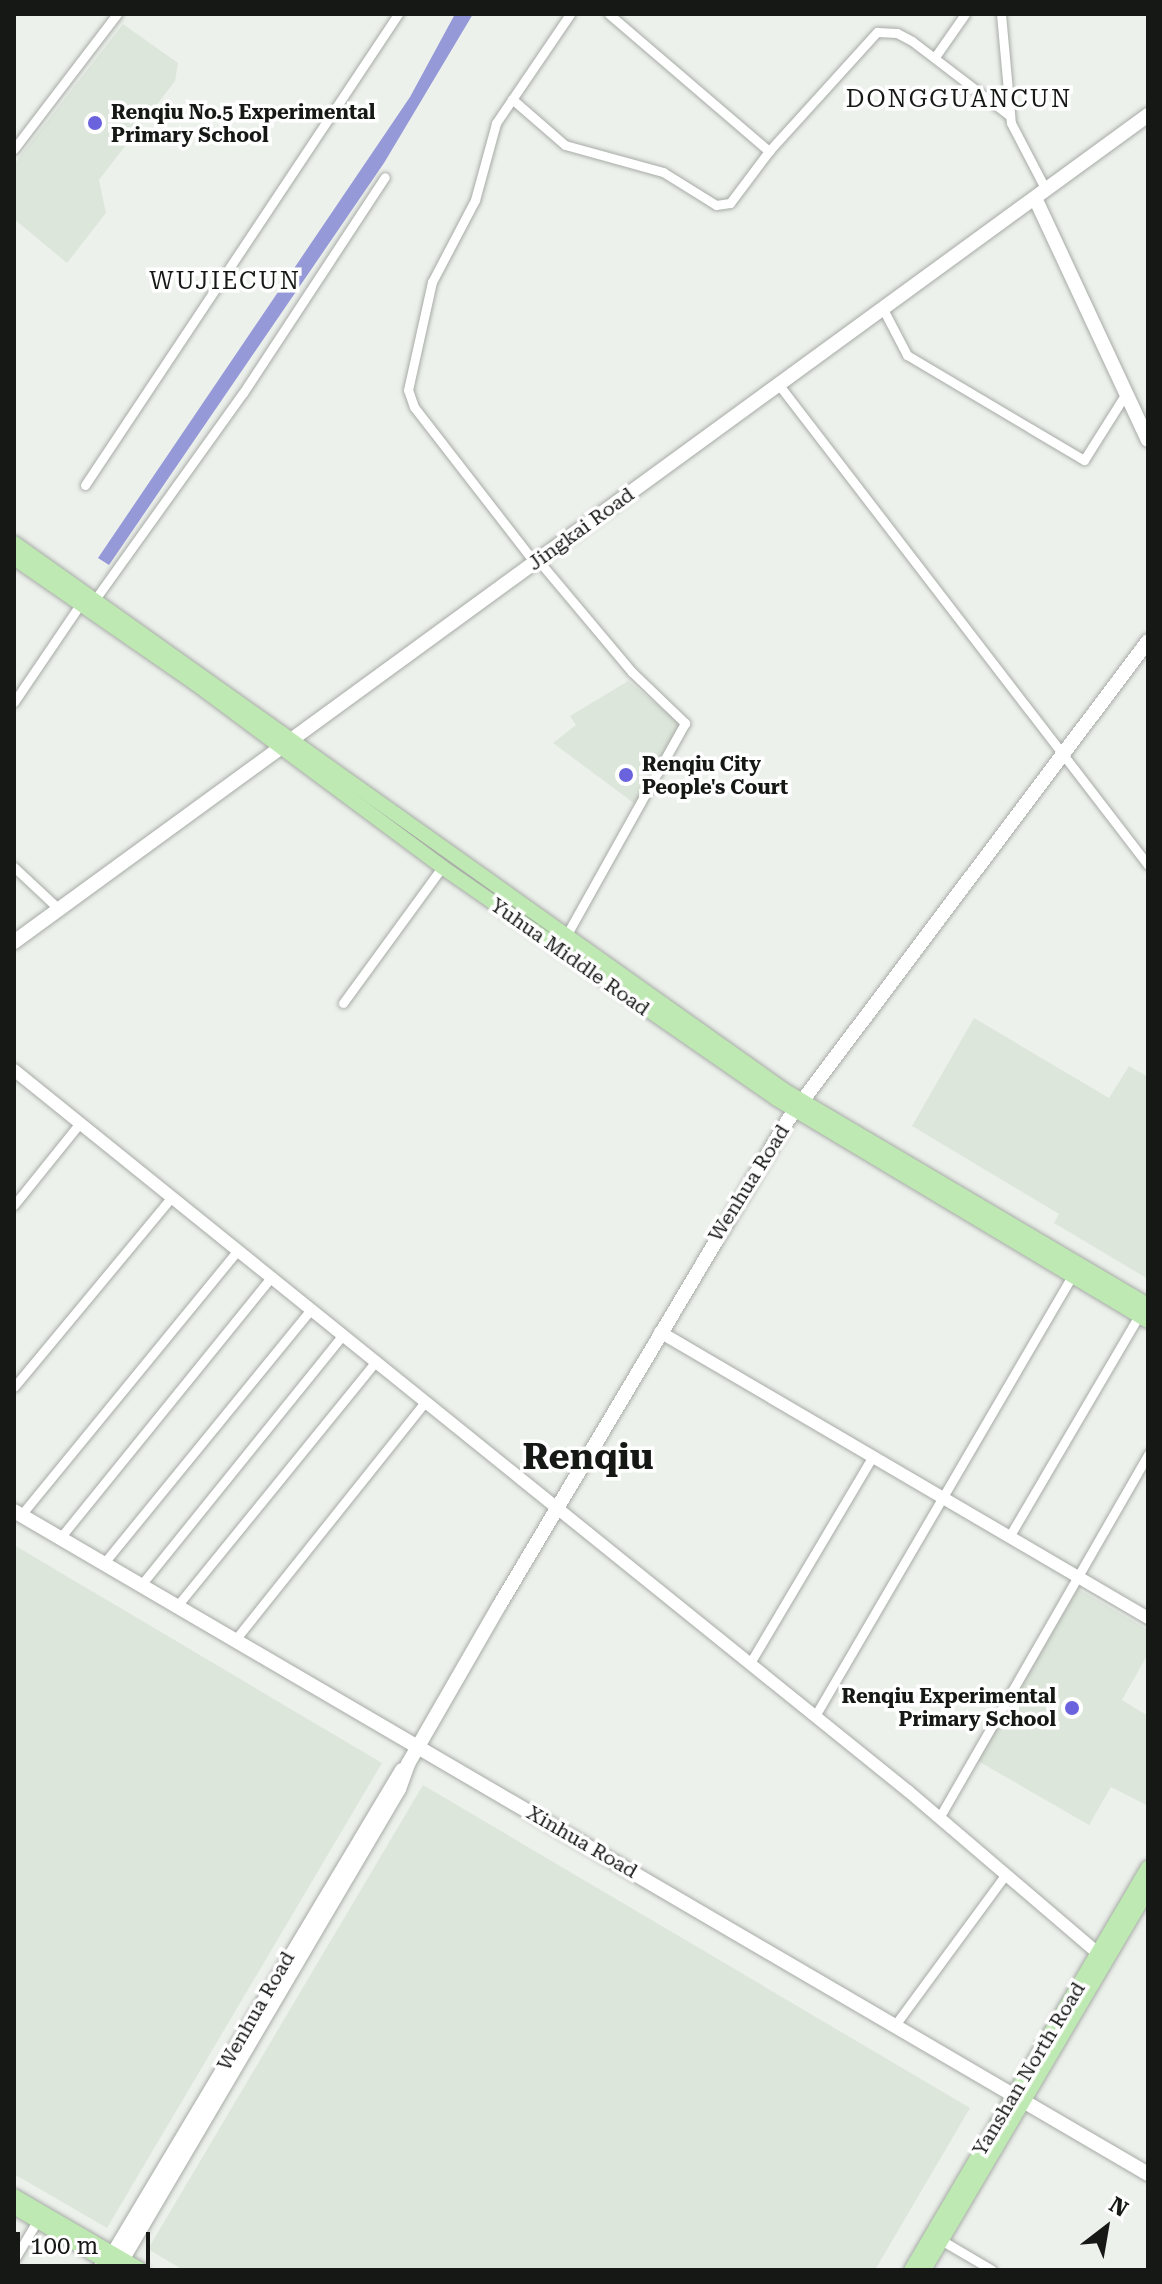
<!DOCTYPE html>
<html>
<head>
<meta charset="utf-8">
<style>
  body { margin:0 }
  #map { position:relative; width:1162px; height:2284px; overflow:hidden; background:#edf1ec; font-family:"Roboto Serif",serif }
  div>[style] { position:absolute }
  .built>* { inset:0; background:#dde6db }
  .water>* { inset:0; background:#9699d7 }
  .roads { filter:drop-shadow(0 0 2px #a7aba6) drop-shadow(0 0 2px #a7aba6) }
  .minor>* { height:9px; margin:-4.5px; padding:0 4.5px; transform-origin:4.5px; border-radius:4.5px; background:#fff }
  .tertiary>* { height:12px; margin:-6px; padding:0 6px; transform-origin:6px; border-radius:6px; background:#fff }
  .secondary>* { height:14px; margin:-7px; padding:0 7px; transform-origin:7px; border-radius:7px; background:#fff }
  .primary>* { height:14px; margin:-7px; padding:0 7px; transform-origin:7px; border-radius:7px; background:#bfe9b3 }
  .dots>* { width:22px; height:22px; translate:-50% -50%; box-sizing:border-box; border:4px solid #fff; border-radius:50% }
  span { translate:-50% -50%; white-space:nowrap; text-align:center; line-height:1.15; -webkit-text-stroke:7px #fff; paint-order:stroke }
  .poi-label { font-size:20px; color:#161816; font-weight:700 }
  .left { translate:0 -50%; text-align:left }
  .right { translate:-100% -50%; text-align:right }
  .street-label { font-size:20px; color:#161816 }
  .quarter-label { font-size:24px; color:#161816; letter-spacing:2px }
  .town-label { font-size:36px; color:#161816; font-weight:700 }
  .frame { position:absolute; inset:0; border:16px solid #161816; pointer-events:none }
  .north { position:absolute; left:1066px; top:2188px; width:80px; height:80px; -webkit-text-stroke:6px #fff; paint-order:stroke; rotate:31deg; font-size:22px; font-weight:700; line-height:32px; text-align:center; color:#161816 }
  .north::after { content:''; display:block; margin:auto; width:28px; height:36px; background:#161816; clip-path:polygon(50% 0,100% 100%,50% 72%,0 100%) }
  .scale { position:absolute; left:16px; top:2232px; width:134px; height:36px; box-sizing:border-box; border:4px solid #161816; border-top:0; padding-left:10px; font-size:24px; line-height:28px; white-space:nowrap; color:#161816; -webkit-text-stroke:6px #fff; paint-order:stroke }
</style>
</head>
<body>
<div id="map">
  <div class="built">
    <i style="clip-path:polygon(123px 24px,178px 63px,175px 81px,99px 180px,106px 213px,67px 263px,14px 219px,14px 164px)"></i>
    <i style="clip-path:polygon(628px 681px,682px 725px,639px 807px,553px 743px,576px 725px,570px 716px)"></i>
    <i style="clip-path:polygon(974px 1018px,1109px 1098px,1129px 1066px,1148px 1077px,1148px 1279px,1054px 1223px,1059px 1214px,912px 1126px)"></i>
    <i style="clip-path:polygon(14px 1545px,382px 1763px,107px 2228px,14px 2174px)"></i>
    <i style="clip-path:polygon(1078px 1589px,1148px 1630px,1148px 1654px,1122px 1700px,1148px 1716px,1148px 1806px,1111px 1787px,1089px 1825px,978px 1761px)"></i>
    <i style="clip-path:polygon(423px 1785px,970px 2108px,875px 2270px,183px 2270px,148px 2249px)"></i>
  </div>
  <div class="water">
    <i style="clip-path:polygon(455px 14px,473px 14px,384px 163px,109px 565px,98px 558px,410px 97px)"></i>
  </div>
  <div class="roads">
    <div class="minor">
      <i style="left:609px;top:14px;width:211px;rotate:40.6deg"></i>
      <i style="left:1001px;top:14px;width:109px;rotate:84.8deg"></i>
      <i style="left:1011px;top:123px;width:76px;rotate:62.4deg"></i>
      <i style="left:935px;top:57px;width:52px;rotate:-55.1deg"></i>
      <i style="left:512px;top:99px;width:70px;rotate:41deg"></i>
      <i style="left:565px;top:145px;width:102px;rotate:15.4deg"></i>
      <i style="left:663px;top:172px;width:62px;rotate:31.9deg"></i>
      <i style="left:716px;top:205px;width:14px;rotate:-8deg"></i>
      <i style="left:730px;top:203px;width:65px;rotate:-53.1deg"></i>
      <i style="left:769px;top:151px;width:161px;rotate:-47.8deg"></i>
      <i style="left:877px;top:32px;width:20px;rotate:3deg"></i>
      <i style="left:897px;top:33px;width:17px;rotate:28deg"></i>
      <i style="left:912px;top:41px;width:123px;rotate:37.4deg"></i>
      <i style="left:14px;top:149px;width:170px;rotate:-52.7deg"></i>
      <i style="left:883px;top:309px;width:52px;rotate:62.4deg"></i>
      <i style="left:907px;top:355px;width:206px;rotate:30.7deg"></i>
      <i style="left:1084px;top:460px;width:77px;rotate:-57.8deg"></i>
      <i style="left:779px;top:385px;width:605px;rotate:52.45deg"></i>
      <i style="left:85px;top:485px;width:566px;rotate:-56.39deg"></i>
      <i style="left:538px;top:560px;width:146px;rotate:50deg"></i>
      <i style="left:632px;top:672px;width:74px;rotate:43.9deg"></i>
      <i style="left:685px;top:723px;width:246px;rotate:119.2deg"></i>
      <i style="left:535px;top:563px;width:197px;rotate:-127.8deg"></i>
      <i style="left:414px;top:407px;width:18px;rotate:-109deg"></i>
      <i style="left:408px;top:390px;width:111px;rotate:-77.5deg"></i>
      <i style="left:432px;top:282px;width:93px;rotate:-62.3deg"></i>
      <i style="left:475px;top:200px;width:80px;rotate:-74.7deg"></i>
      <i style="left:496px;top:123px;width:132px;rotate:-55.8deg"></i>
      <i style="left:96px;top:598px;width:252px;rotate:-54.4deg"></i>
      <i style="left:243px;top:393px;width:258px;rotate:-56.7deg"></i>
      <i style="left:14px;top:702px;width:120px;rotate:-55.9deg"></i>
      <i style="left:14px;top:867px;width:63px;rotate:43.1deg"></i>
      <i style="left:343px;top:1003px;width:168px;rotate:-53.9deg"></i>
      <i style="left:14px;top:1205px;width:105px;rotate:-51.2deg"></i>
      <i style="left:14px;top:1387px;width:247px;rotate:-50.3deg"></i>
      <i style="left:21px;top:1515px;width:343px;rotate:-50.7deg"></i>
      <i style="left:1009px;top:1537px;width:257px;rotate:-59.6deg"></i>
      <i style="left:60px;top:1538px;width:336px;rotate:-51deg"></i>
      <i style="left:104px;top:1563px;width:328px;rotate:-50.8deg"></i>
      <i style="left:141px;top:1585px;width:321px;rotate:-51.1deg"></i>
      <i style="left:177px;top:1606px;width:316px;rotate:-50.9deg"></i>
      <i style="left:235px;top:1640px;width:306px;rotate:-51.4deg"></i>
      <i style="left:750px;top:1663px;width:241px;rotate:-59.3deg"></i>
      <i style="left:815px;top:1716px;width:510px;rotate:-59.71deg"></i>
      <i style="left:939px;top:1818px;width:420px;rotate:-60.1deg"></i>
      <i style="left:895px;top:2025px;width:186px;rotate:-53.7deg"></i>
      <i style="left:941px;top:2240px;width:59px;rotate:30.5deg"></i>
      <i style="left:14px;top:2260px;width:45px;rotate:-59.5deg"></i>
      <i style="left:96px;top:2270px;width:13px;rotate:-61deg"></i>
    </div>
    <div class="tertiary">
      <i style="left:14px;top:1070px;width:1149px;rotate:38.89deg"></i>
      <i style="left:908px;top:1791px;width:250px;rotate:40.5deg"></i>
      <i style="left:660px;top:1332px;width:566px;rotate:30.37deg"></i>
    </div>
    <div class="secondary">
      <i style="left:1035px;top:198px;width:267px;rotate:65deg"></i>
      <i style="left:14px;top:942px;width:1404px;rotate:-36.1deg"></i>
      <i style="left:14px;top:1511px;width:1314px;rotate:30.31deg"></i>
      <i style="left:108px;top:2262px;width:573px;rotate:-59.14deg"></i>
      <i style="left:118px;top:2267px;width:554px;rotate:-59.55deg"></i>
      <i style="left:399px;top:1789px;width:27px;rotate:-70deg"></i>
      <i style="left:408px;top:1764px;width:182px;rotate:-60.1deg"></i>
      <i style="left:499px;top:1606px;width:565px;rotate:-59.26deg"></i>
      <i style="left:788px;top:1120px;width:599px;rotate:-53.07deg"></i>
    </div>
    <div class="primary">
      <i style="left:14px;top:543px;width:945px;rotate:35.39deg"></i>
      <i style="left:784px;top:1090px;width:423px;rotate:30.6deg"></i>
      <i style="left:14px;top:558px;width:221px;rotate:34.7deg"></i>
      <i style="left:196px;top:684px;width:307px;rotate:36.6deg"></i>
      <i style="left:442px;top:867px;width:407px;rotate:34.7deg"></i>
      <i style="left:777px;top:1099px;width:432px;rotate:30.9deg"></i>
      <i style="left:14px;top:2196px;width:147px;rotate:30.2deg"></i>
      <i style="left:14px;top:2207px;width:124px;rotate:30.5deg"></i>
      <i style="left:911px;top:2270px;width:467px;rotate:-59.5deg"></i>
      <i style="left:924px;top:2270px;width:442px;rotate:-59.5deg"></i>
    </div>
  </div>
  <div class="dots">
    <i style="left:95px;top:123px;background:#6a63dd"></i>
    <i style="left:626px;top:775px;background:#6a63dd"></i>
    <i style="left:1072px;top:1708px;background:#6a63dd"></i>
  </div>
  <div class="poi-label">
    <span class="left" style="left:111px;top:124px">Renqiu No.5 Experimental<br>Primary School</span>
    <span class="left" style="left:642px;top:776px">Renqiu City<br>People's Court</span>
    <span class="right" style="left:1056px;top:1708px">Renqiu Experimental<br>Primary School</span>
  </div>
  <div class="street-label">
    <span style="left:581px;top:529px;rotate:-36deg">Jingkai Road</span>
    <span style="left:570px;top:957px;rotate:35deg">Yuhua Middle Road</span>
    <span style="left:749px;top:1183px;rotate:-58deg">Wenhua Road</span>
    <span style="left:582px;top:1842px;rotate:30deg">Xinhua Road</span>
    <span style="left:256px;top:2011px;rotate:-60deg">Wenhua Road</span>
    <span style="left:1029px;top:2069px;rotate:-59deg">Yanshan North Road</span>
  </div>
  <div class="quarter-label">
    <span style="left:959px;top:100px">DONGGUANCUN</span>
    <span style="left:225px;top:282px">WUJIECUN</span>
  </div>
  <div class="town-label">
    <span style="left:588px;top:1458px">Renqiu</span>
  </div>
  <div class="frame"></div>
  <div class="north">N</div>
  <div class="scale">100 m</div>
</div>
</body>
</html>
